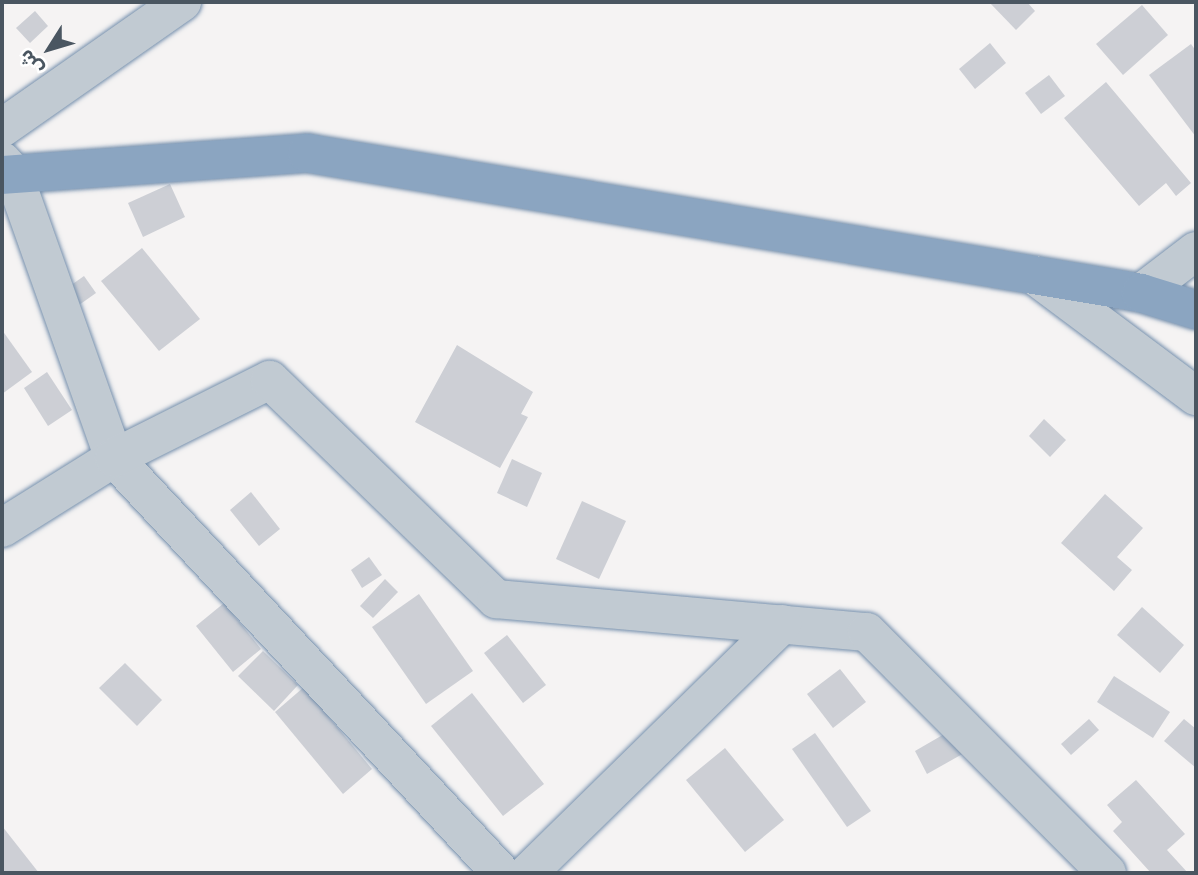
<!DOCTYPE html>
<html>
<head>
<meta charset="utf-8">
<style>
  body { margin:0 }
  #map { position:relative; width:1198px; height:875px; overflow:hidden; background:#f5f3f3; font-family:"Alegreya Sans","Noto Sans Arabic",sans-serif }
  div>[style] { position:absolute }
  .building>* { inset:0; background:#cdcfd5 }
  .roads { filter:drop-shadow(0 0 2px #7690ad) drop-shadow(0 0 2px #7690ad) }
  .minor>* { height:38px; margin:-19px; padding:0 19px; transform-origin:19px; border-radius:19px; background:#c1cad2 }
  .highway>* { height:38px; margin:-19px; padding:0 19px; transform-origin:19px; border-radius:19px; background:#8ba5c1 }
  span { translate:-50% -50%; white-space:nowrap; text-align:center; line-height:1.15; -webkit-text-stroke:5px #fff; paint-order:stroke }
  .frame { position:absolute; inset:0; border:4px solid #4a5661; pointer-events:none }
  .north { position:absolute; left:14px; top:14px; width:70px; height:70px; -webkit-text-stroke:5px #fff; paint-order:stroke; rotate:233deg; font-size:19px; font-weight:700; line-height:28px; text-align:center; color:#4a5661 }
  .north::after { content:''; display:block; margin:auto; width:24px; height:32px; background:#4a5661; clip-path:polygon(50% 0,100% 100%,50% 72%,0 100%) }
</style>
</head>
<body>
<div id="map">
  <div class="building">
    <i style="clip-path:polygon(989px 2px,1027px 2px,1035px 11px,1016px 30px)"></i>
    <i style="clip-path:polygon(1142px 5px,1168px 35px,1123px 75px,1096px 44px)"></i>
    <i style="clip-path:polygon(35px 11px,48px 26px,30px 43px,16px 28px)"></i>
    <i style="clip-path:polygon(990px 43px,1006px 63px,975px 89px,959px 69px)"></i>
    <i style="clip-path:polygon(1191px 44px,1196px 51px,1196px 137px,1149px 75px)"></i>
    <i style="clip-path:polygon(1049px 75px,1065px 96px,1041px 114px,1025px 93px)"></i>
    <i style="clip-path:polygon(1106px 82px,1191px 183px,1176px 196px,1166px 183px,1139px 206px,1064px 118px)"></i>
    <i style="clip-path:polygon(170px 184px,185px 217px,143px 237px,128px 203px)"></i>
    <i style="clip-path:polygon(142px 248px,200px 319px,159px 351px,101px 281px)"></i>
    <i style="clip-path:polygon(84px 276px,96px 293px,62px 317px,50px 300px)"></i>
    <i style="clip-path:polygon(2px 330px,32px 372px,2px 394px)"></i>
    <i style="clip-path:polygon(457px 345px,533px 392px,521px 414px,528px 417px,500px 468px,415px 422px)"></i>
    <i style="clip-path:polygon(47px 372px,72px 410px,48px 426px,24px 388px)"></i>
    <i style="clip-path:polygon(1044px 419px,1066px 440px,1050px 457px,1029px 436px)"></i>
    <i style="clip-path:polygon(512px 459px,542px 473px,527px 507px,497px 493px)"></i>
    <i style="clip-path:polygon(251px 492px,280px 529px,259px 546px,230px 510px)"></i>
    <i style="clip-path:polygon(1105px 494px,1143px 528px,1117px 557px,1132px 570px,1114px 591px,1061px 543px)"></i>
    <i style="clip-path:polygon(582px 501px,626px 521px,599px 579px,556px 559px)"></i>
    <i style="clip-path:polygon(369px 557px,382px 575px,362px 588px,351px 570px)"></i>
    <i style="clip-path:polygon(385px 579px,398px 592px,373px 618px,360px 606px)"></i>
    <i style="clip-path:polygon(419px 594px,473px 671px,426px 704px,372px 627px)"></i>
    <i style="clip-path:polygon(224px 603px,261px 649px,233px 672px,196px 626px)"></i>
    <i style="clip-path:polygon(1142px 607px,1184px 645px,1160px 673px,1117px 635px)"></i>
    <i style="clip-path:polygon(507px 635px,546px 685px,523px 703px,484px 653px)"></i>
    <i style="clip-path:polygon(263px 651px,298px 685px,274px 711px,238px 676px)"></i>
    <i style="clip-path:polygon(125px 663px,162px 700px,137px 726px,99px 688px)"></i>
    <i style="clip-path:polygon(840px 669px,866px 702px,833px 728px,807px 694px)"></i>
    <i style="clip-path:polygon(1114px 676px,1170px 712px,1153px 738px,1097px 702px)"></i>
    <i style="clip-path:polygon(304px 687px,372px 769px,343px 794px,275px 712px)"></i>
    <i style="clip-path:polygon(472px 693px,544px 784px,503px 816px,431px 726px)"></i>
    <i style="clip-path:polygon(1089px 719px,1099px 730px,1071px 755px,1061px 744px)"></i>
    <i style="clip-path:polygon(1184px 719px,1196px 729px,1196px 768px,1164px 741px)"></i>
    <i style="clip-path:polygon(953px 729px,966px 752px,927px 774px,915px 751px)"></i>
    <i style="clip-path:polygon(815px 733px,871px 811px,847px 827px,792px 749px)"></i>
    <i style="clip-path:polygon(725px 748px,784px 820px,745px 852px,686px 780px)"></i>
    <i style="clip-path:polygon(1136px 780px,1185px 834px,1167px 850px,1188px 873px,1151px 873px,1113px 831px,1122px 822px,1107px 805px)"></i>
    <i style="clip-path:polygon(2px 826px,39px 873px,2px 873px)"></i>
  </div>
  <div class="roads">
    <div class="minor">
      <i style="left:2px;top:128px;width:220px;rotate:-35deg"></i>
      <i style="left:2px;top:161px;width:16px;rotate:47deg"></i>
      <i style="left:13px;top:173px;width:302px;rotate:70.5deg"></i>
      <i style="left:114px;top:458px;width:567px;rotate:47deg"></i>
      <i style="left:1034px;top:275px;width:202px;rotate:36.8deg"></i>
      <i style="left:1141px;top:293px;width:69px;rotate:-37.4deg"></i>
      <i style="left:2px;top:528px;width:132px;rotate:-32deg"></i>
      <i style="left:114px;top:458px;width:174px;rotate:-26.6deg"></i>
      <i style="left:270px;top:380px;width:315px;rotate:44.1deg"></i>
      <i style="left:496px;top:599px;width:372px;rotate:5.1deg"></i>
      <i style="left:867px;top:632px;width:340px;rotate:45.1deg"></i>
      <i style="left:528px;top:873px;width:356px;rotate:-44.4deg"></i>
    </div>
    <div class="highway">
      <i style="left:2px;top:175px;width:306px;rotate:-4.1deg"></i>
      <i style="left:307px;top:153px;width:846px;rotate:9.53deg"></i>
      <i style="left:1141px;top:293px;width:58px;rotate:17.2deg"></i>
    </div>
  </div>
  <div class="frame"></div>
  <div class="north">ش</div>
</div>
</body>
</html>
